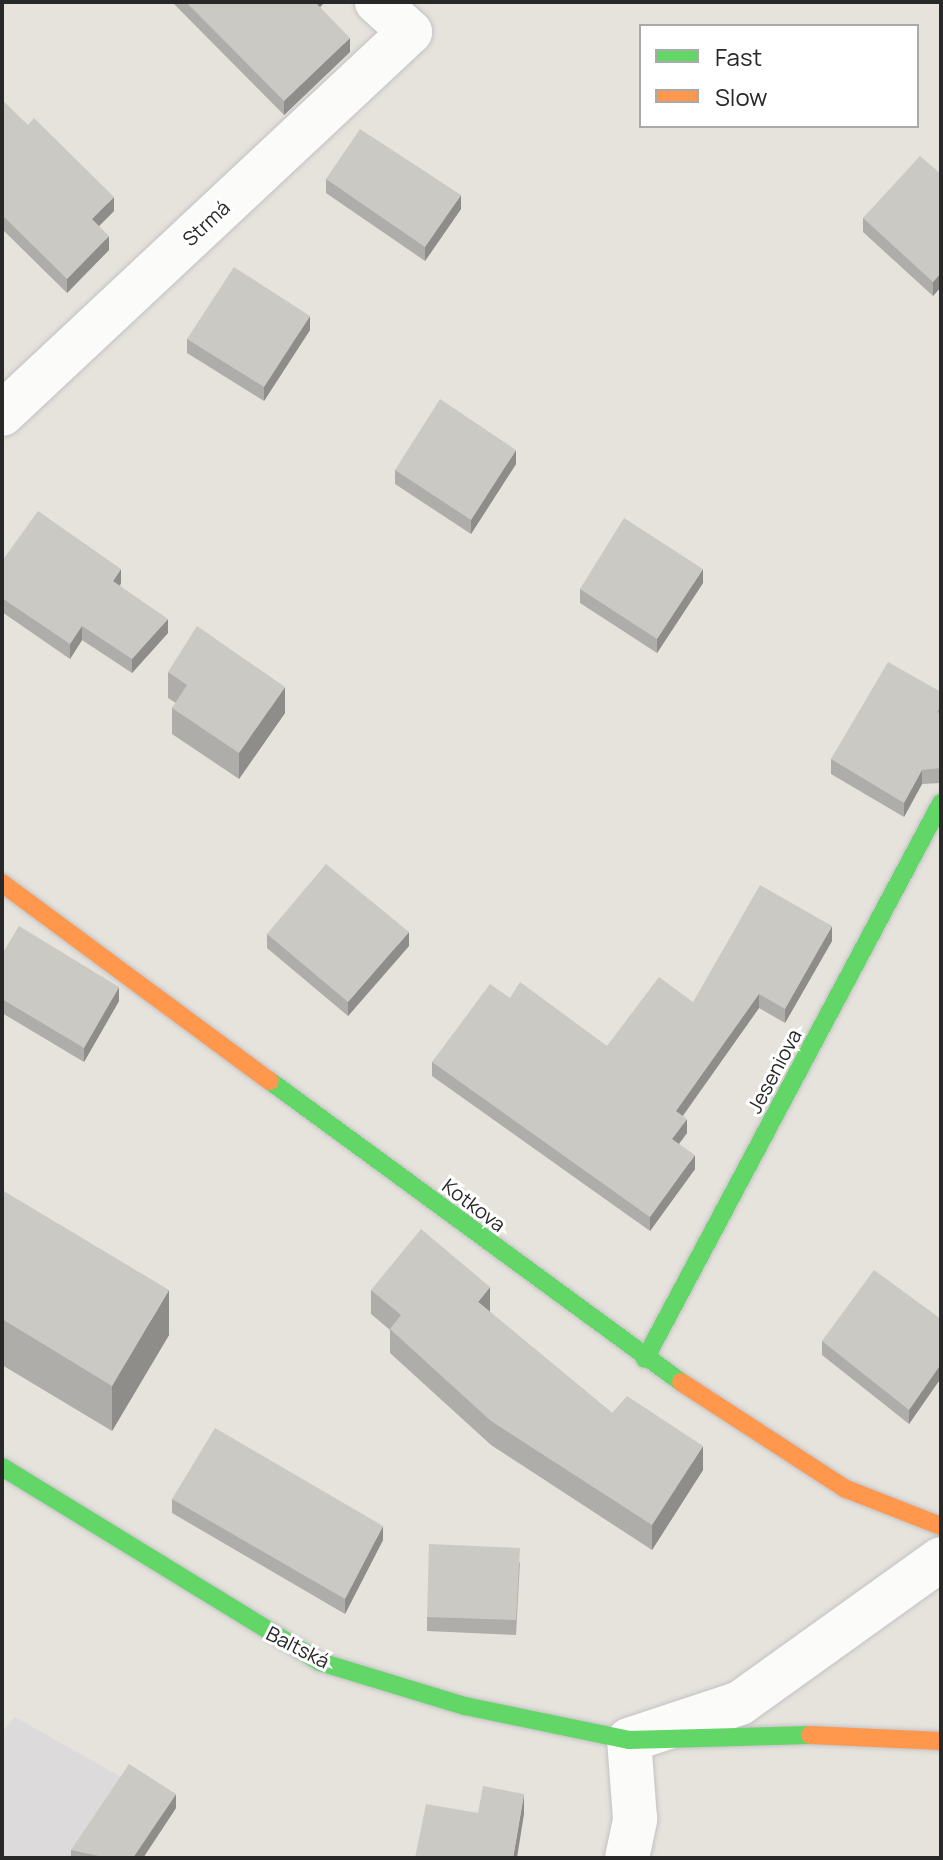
<!DOCTYPE html>
<html>
<head>
<meta charset="utf-8">
<style>
  body { margin:0 }
  #map { position:relative; width:943px; height:1860px; overflow:hidden; background:#e6e3dd; font-family:Manrope,sans-serif }
  div>[style] { position:absolute }
  .industrial>* { inset:0; background:#dddadc }
  .roads { filter:drop-shadow(0 0 2px #c3c2c3) drop-shadow(0 0 2px #c3c2c3) }
  .street>* { height:44px; margin:-22px; padding:0 22px; transform-origin:22px; border-radius:22px; background:#fbfbfa }
  .fast>* { height:18px; margin:-9px; padding:0 9px; transform-origin:9px; border-radius:9px; background:#63d668 }
  .slow>* { height:18px; margin:-9px; padding:0 9px; transform-origin:9px; border-radius:9px; background:#ff974d }
  .wall>* { inset:0; background:#afada9 }
  .shaded-wall>* { inset:0; background:#8e8d89 }
  .building>* { inset:0; background:#cbc9c4 }
  span { translate:-50% -50%; white-space:nowrap; text-align:center; line-height:1.15; -webkit-text-stroke:6px #fff; paint-order:stroke }
  .street-label { font-size:20px; color:#282828 }
  .frame { position:absolute; inset:0; border:4px solid #282828; pointer-events:none }
  .legend { position:absolute; left:639px; top:24px; width:280px; height:104px; box-sizing:border-box; background:#fff; border:2px solid #a9a9a9; margin:0; padding:10px 14px; list-style:none; font-size:24px; color:#282828 }
  .legend li { display:flex; align-items:center; gap:16px; height:40px }
  .legend b { width:40px; border:2px solid #a9a9a9 }
</style>
</head>
<body>
<div id="map">
  <div class="industrial">
    <i style="clip-path:polygon(15px 1717px,176px 1808px,142px 1858px,2px 1858px,2px 1732px)"></i>
  </div>
  <div class="roads">
    <div class="street">
      <i style="left:2px;top:414px;width:559px;rotate:-43.11deg"></i>
      <i style="left:410px;top:32px;width:45px;rotate:-137.7deg"></i>
      <i style="left:627px;top:1858px;width:40px;rotate:-78deg"></i>
      <i style="left:635px;top:1819px;width:79px;rotate:-94.3deg"></i>
      <i style="left:629px;top:1740px;width:117px;rotate:-18.4deg"></i>
      <i style="left:740px;top:1703px;width:247px;rotate:-35.6deg"></i>
    </div>
    <div class="fast">
      <i style="left:270px;top:1081px;width:509px;rotate:36.22deg"></i>
      <i style="left:645px;top:1359px;width:630px;rotate:-61.97deg"></i>
      <i style="left:2px;top:1467px;width:373px;rotate:31.5deg"></i>
      <i style="left:320px;top:1662px;width:152px;rotate:16.9deg"></i>
      <i style="left:465px;top:1706px;width:167px;rotate:11.7deg"></i>
      <i style="left:629px;top:1740px;width:181px;rotate:-1.6deg"></i>
    </div>
    <div class="slow">
      <i style="left:2px;top:883px;width:333px;rotate:36.5deg"></i>
      <i style="left:681px;top:1382px;width:197px;rotate:33deg"></i>
      <i style="left:846px;top:1489px;width:102px;rotate:21.3deg"></i>
      <i style="left:810px;top:1735px;width:131px;rotate:2.6deg"></i>
    </div>
  </div>
  <div class="wall">
    <i style="clip-path:polygon(172px 2px,325px 2px,320px 7px,350px 52px,284px 115px)"></i>
    <i style="clip-path:polygon(2px 100px,114px 211px,99px 226px,109px 250px,67px 293px,2px 229px)"></i>
    <i style="clip-path:polygon(941px 174px,941px 287px,933px 296px,863px 232px,863px 218px)"></i>
    <i style="clip-path:polygon(326px 179px,461px 209px,425px 261px,326px 193px)"></i>
    <i style="clip-path:polygon(310px 330px,264px 401px,187px 353px,187px 339px)"></i>
    <i style="clip-path:polygon(516px 464px,471px 534px,395px 484px,395px 470px)"></i>
    <i style="clip-path:polygon(2px 561px,121px 583px,120px 586px,168px 633px,132px 673px,82px 640px,70px 659px,2px 612px)"></i>
    <i style="clip-path:polygon(703px 583px,657px 653px,580px 603px,580px 589px)"></i>
    <i style="clip-path:polygon(168px 672px,285px 713px,239px 779px,172px 734px,172px 708px,176px 703px,168px 698px)"></i>
    <i style="clip-path:polygon(941px 692px,941px 783px,922px 784px,904px 817px,831px 774px,831px 759px)"></i>
    <i style="clip-path:polygon(267px 934px,409px 946px,348px 1016px,267px 948px)"></i>
    <i style="clip-path:polygon(832px 941px,785px 1023px,759px 1008px,683px 1116px,687px 1133px,679px 1144px,695px 1169px,650px 1231px,432px 1076px,432px 1062px,510px 998px,607px 1046px,693px 1002px)"></i>
    <i style="clip-path:polygon(2px 954px,119px 1001px,84px 1062px,2px 1013px)"></i>
    <i style="clip-path:polygon(2px 1190px,169px 1335px,112px 1431px,2px 1365px)"></i>
    <i style="clip-path:polygon(371px 1290px,490px 1312px,612px 1413px,703px 1470px,652px 1550px,491px 1445px,390px 1353px,390px 1330px,371px 1314px)"></i>
    <i style="clip-path:polygon(941px 1319px,941px 1378px,909px 1424px,822px 1355px,822px 1341px)"></i>
    <i style="clip-path:polygon(172px 1499px,383px 1540px,345px 1614px,172px 1513px)"></i>
    <i style="clip-path:polygon(520px 1562px,516px 1635px,427px 1631px,427px 1617px)"></i>
    <i style="clip-path:polygon(176px 1808px,143px 1858px,71px 1858px,71px 1850px)"></i>
  </div>
  <div class="shaded-wall">
    <i style="clip-path:polygon(313px 2px,325px 2px,313px 14px)"></i>
    <i style="clip-path:polygon(350px 38px,350px 52px,284px 115px,284px 101px)"></i>
    <i style="clip-path:polygon(461px 195px,461px 209px,425px 261px,425px 247px)"></i>
    <i style="clip-path:polygon(114px 197px,114px 211px,92px 233px,92px 219px)"></i>
    <i style="clip-path:polygon(109px 236px,109px 250px,67px 293px,67px 279px)"></i>
    <i style="clip-path:polygon(941px 273px,941px 287px,933px 296px,933px 282px)"></i>
    <i style="clip-path:polygon(310px 316px,310px 330px,264px 401px,264px 387px)"></i>
    <i style="clip-path:polygon(516px 450px,516px 464px,471px 534px,471px 520px)"></i>
    <i style="clip-path:polygon(121px 569px,121px 583px,113px 595px,113px 581px)"></i>
    <i style="clip-path:polygon(703px 569px,703px 583px,657px 653px,657px 639px)"></i>
    <i style="clip-path:polygon(168px 619px,168px 633px,132px 673px,132px 659px)"></i>
    <i style="clip-path:polygon(82px 626px,82px 640px,70px 659px,70px 644px)"></i>
    <i style="clip-path:polygon(285px 687px,285px 713px,239px 779px,239px 753px)"></i>
    <i style="clip-path:polygon(922px 770px,922px 784px,904px 817px,904px 803px)"></i>
    <i style="clip-path:polygon(832px 926px,832px 941px,785px 1023px,785px 1009px)"></i>
    <i style="clip-path:polygon(409px 932px,409px 946px,348px 1016px,348px 1002px)"></i>
    <i style="clip-path:polygon(119px 987px,119px 1001px,84px 1062px,84px 1048px)"></i>
    <i style="clip-path:polygon(759px 994px,759px 1008px,676px 1125px,676px 1111px)"></i>
    <i style="clip-path:polygon(687px 1119px,687px 1133px,672px 1153px,672px 1139px)"></i>
    <i style="clip-path:polygon(695px 1155px,695px 1169px,650px 1231px,650px 1217px)"></i>
    <i style="clip-path:polygon(490px 1287px,490px 1312px,478px 1302px)"></i>
    <i style="clip-path:polygon(169px 1290px,169px 1335px,112px 1431px,112px 1386px)"></i>
    <i style="clip-path:polygon(941px 1364px,941px 1378px,909px 1424px,909px 1410px)"></i>
    <i style="clip-path:polygon(703px 1446px,703px 1470px,652px 1550px,652px 1525px)"></i>
    <i style="clip-path:polygon(383px 1526px,383px 1540px,345px 1614px,345px 1599px)"></i>
    <i style="clip-path:polygon(176px 1794px,176px 1808px,143px 1858px,133px 1858px)"></i>
    <i style="clip-path:polygon(524px 1794px,524px 1814px,517px 1858px,513px 1858px)"></i>
  </div>
  <div class="building">
    <i style="clip-path:polygon(186px 2px,315px 2px,350px 38px,284px 101px)"></i>
    <i style="clip-path:polygon(2px 100px,28px 125px,34px 118px,114px 197px,92px 219px,109px 236px,67px 279px,2px 215px)"></i>
    <i style="clip-path:polygon(360px 129px,461px 195px,425px 247px,326px 179px)"></i>
    <i style="clip-path:polygon(920px 156px,941px 174px,941px 273px,933px 282px,863px 218px)"></i>
    <i style="clip-path:polygon(234px 267px,310px 316px,264px 387px,187px 339px)"></i>
    <i style="clip-path:polygon(440px 399px,516px 450px,471px 520px,395px 470px)"></i>
    <i style="clip-path:polygon(38px 511px,121px 569px,113px 581px,168px 619px,132px 659px,82px 626px,70px 644px,2px 598px,2px 561px)"></i>
    <i style="clip-path:polygon(624px 518px,703px 569px,657px 639px,580px 589px)"></i>
    <i style="clip-path:polygon(197px 626px,285px 687px,239px 753px,172px 708px,187px 685px,168px 672px)"></i>
    <i style="clip-path:polygon(888px 662px,941px 692px,941px 706px,937px 712px,941px 714px,941px 768px,922px 770px,904px 803px,831px 759px)"></i>
    <i style="clip-path:polygon(326px 864px,409px 932px,348px 1002px,267px 934px)"></i>
    <i style="clip-path:polygon(760px 885px,832px 926px,785px 1009px,759px 994px,676px 1111px,687px 1119px,672px 1139px,695px 1155px,650px 1217px,432px 1062px,490px 984px,510px 998px,520px 982px,607px 1046px,659px 977px,693px 1002px)"></i>
    <i style="clip-path:polygon(19px 926px,119px 987px,84px 1048px,2px 999px,2px 954px)"></i>
    <i style="clip-path:polygon(2px 1190px,169px 1290px,112px 1386px,2px 1319px)"></i>
    <i style="clip-path:polygon(421px 1229px,490px 1287px,478px 1302px,612px 1413px,627px 1396px,703px 1446px,652px 1525px,491px 1421px,390px 1329px,401px 1315px,371px 1290px)"></i>
    <i style="clip-path:polygon(874px 1270px,941px 1319px,941px 1364px,909px 1410px,822px 1341px)"></i>
    <i style="clip-path:polygon(215px 1428px,383px 1526px,345px 1599px,172px 1499px)"></i>
    <i style="clip-path:polygon(429px 1544px,520px 1548px,516px 1620px,427px 1617px)"></i>
    <i style="clip-path:polygon(129px 1764px,176px 1794px,133px 1858px,108px 1858px,71px 1850px)"></i>
    <i style="clip-path:polygon(483px 1786px,524px 1794px,513px 1858px,415px 1858px,426px 1804px,478px 1813px)"></i>
  </div>
  <div class="street-label">
    <span style="left:206px;top:223px;rotate:-43deg">Strmá</span>
    <span style="left:774px;top:1071px;rotate:-62deg">Jeseniova</span>
    <span style="left:474px;top:1205px;rotate:37deg">Kotkova</span>
    <span style="left:298px;top:1647px;rotate:27deg">Baltská</span>
  </div>
  <div class="frame"></div>
  <ul class="legend">
  <li><b style="height:10px;background:#63d668"></b>Fast</li>
  <li><b style="height:10px;background:#ff974d"></b>Slow</li>
  </ul>
</div>
</body>
</html>
